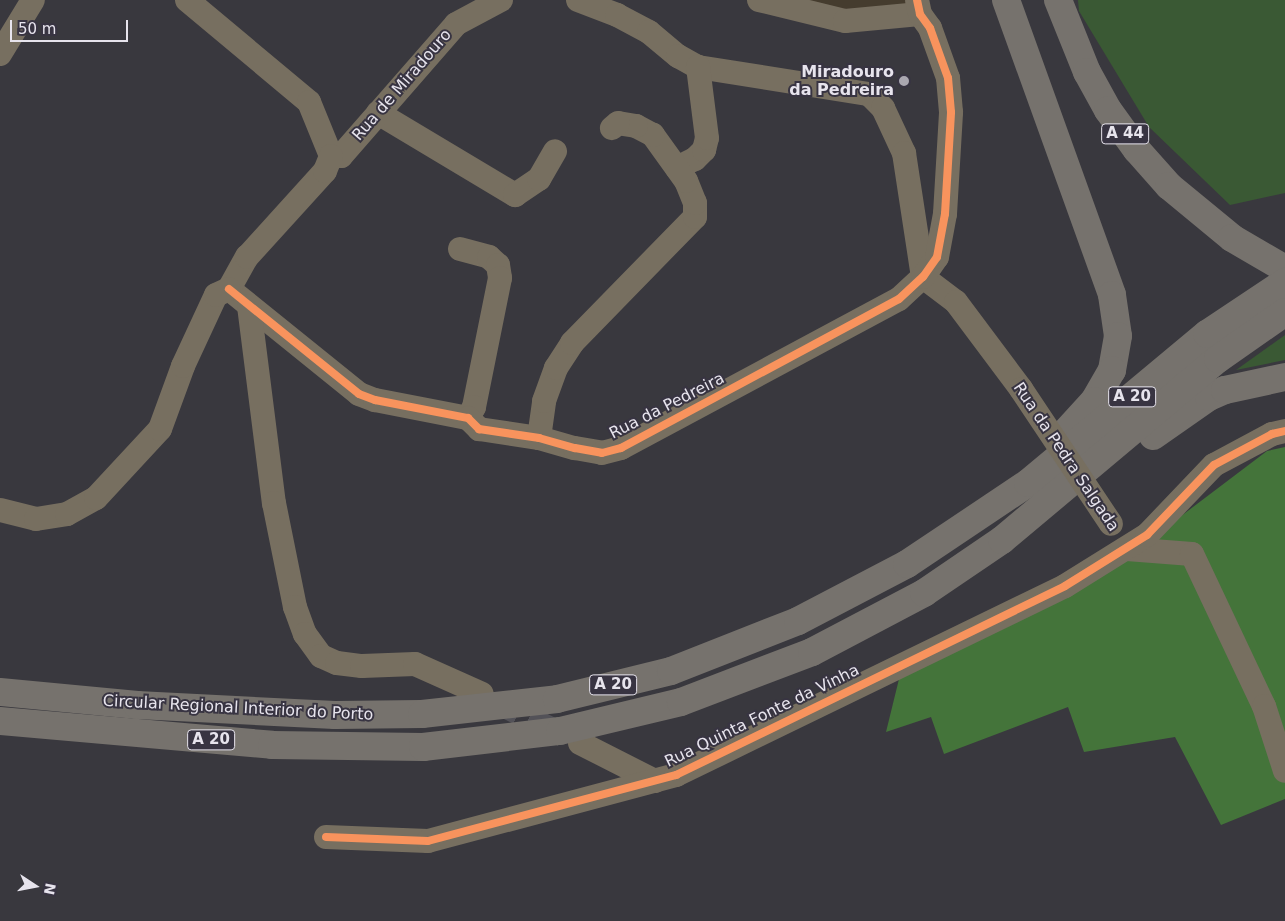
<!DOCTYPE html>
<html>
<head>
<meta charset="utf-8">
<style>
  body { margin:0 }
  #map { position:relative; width:1285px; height:921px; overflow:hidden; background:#39383e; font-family:"DejaVu Sans",sans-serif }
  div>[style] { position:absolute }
  .education>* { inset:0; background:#453c2e }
  .green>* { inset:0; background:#3a5934 }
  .forest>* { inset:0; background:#44743a }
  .minor-tunnel>* { height:24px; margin-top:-12px; transform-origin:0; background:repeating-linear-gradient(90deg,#535258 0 24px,transparent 0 36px) }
  .minor>* { height:24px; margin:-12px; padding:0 12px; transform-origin:12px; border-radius:12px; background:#776f60 }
  .highway>* { height:28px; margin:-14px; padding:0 14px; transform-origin:14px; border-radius:14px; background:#76726d }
  .minor-bridge>* { height:24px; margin:-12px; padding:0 12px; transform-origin:12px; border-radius:12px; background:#776f60 }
  .cycleway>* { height:8px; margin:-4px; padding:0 4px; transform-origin:4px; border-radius:4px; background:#f8935d }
  .dots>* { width:14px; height:14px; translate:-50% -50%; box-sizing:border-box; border:2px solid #383442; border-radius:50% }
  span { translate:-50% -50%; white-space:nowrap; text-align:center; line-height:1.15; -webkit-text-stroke:4px #383442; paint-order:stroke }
  .shield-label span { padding:1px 4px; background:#383442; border:1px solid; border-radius:4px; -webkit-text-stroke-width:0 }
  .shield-label { font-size:15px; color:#e7e4ed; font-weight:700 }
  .poi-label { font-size:16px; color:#e7e4ed; font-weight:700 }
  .right { translate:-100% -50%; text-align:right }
  .street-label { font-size:16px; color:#e7e4ed }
  .north { position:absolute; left:10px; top:861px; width:50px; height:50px; -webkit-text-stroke:4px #383442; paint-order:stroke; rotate:101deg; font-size:14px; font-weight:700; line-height:20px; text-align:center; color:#e7e4ed }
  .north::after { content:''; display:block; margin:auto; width:18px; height:22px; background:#e7e4ed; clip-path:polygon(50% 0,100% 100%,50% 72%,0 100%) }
  .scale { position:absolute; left:10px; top:20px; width:118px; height:22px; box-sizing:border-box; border:2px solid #e7e4ed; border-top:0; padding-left:6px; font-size:15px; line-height:18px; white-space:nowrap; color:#e7e4ed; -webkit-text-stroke:4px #383442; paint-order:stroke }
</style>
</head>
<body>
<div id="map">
  <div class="education">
    <i style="clip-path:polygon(774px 0,910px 0,911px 4px,853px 16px)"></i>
  </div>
  <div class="green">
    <i style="clip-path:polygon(1078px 0,1285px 0,1285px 193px,1230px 205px,1149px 127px,1079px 11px)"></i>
    <i style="clip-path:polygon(1285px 335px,1285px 360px,1236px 370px)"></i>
  </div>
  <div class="forest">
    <i style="clip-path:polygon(1285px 447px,1285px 799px,1221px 825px,1175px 737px,1084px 752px,1068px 707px,944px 754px,931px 717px,886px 732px,899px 679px,1119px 563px,1267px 451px)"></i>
  </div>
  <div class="minor-tunnel">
    <i style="left:497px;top:702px;width:74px;rotate:26.6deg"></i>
  </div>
  <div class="minor">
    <i style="left:187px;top:0;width:159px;rotate:39.9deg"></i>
    <i style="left:309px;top:102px;width:58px;rotate:67.8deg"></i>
    <i style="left:578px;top:0;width:42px;rotate:21deg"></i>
    <i style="left:617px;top:15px;width:36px;rotate:28deg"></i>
    <i style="left:649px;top:32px;width:38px;rotate:40deg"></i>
    <i style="left:678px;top:56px;width:23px;rotate:29deg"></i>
    <i style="left:698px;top:67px;width:173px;rotate:9deg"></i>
    <i style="left:869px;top:94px;width:20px;rotate:45deg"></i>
    <i style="left:883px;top:108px;width:50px;rotate:65deg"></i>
    <i style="left:904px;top:153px;width:125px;rotate:81.3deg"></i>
    <i style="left:759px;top:0;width:89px;rotate:13.7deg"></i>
    <i style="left:845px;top:21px;width:75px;rotate:-5.3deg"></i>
    <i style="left:0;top:54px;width:63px;rotate:-58.6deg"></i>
    <i style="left:378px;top:113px;width:160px;rotate:30.9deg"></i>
    <i style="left:515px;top:195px;width:29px;rotate:-34deg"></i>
    <i style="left:539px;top:179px;width:32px;rotate:-60deg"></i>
    <i style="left:331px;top:156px;width:10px"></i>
    <i style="left:341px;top:156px;width:175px;rotate:-48.9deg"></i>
    <i style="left:456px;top:24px;width:51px;rotate:-28.1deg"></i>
    <i style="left:677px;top:168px;width:20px;rotate:-27deg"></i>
    <i style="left:695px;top:159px;width:13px;rotate:-45deg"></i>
    <i style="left:704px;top:150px;width:12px;rotate:-76deg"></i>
    <i style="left:707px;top:138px;width:72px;rotate:-97.2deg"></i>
    <i style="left:460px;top:249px;width:30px;rotate:15deg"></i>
    <i style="left:489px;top:257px;width:12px;rotate:42deg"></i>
    <i style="left:498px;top:265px;width:13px;rotate:81deg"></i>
    <i style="left:500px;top:278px;width:132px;rotate:101.4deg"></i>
    <i style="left:474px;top:407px;width:13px;rotate:119deg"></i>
    <i style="left:923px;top:277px;width:41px;rotate:37.1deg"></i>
    <i style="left:956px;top:302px;width:109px;rotate:53.2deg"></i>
    <i style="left:229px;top:289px;width:167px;rotate:38.9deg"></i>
    <i style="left:359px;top:394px;width:17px;rotate:21deg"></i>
    <i style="left:375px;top:400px;width:95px;rotate:11deg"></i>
    <i style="left:468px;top:418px;width:16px;rotate:45deg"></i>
    <i style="left:479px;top:429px;width:61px;rotate:8.5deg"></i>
    <i style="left:539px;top:438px;width:37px;rotate:16deg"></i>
    <i style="left:575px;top:448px;width:27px;rotate:10deg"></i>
    <i style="left:602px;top:453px;width:20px;rotate:-15deg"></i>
    <i style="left:621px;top:448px;width:315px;rotate:-28.2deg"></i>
    <i style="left:899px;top:299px;width:33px;rotate:-43deg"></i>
    <i style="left:923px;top:277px;width:24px;rotate:-55deg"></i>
    <i style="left:937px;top:257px;width:44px;rotate:-79.5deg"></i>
    <i style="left:945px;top:214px;width:102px;rotate:-86.6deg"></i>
    <i style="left:951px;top:112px;width:34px;rotate:-95deg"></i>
    <i style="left:948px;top:78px;width:53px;rotate:-109.8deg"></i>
    <i style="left:930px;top:28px;width:17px;rotate:-126deg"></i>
    <i style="left:920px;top:14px;width:14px;rotate:-102deg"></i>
    <i style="left:229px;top:289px;width:37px;rotate:-61deg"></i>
    <i style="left:247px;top:257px;width:116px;rotate:-47.8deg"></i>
    <i style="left:325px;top:171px;width:16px;rotate:-68deg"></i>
    <i style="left:249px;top:306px;width:199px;rotate:82.8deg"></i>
    <i style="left:274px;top:503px;width:106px;rotate:78.6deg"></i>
    <i style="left:295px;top:607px;width:29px;rotate:70deg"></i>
    <i style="left:305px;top:634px;width:27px;rotate:54deg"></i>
    <i style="left:321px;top:656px;width:17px;rotate:24deg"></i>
    <i style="left:337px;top:663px;width:25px;rotate:7deg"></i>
    <i style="left:362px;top:666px;width:53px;rotate:-2.2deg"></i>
    <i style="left:415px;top:664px;width:73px;rotate:24.1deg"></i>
    <i style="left:539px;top:438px;width:37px;rotate:-82deg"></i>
    <i style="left:544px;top:401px;width:35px;rotate:-70deg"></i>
    <i style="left:556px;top:368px;width:30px;rotate:-57deg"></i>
    <i style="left:572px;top:343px;width:176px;rotate:-45.7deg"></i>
    <i style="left:695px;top:217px;width:14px;rotate:-90deg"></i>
    <i style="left:695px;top:203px;width:24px;rotate:-112deg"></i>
    <i style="left:686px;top:181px;width:57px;rotate:-125.7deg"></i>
    <i style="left:653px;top:135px;width:19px;rotate:-152deg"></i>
    <i style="left:636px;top:126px;width:18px;rotate:-171deg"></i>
    <i style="left:618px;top:123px;width:8px;rotate:140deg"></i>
    <i style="left:0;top:510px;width:37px;rotate:14deg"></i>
    <i style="left:36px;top:519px;width:31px;rotate:-9deg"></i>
    <i style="left:67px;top:514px;width:33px;rotate:-29deg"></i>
    <i style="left:96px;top:498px;width:94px;rotate:-47.2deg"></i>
    <i style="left:160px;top:429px;width:67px;rotate:-69.9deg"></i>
    <i style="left:183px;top:366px;width:78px;rotate:-65.1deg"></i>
    <i style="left:216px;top:295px;width:14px;rotate:-25deg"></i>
    <i style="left:1127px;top:549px;width:65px;rotate:4.4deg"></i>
    <i style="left:1192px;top:554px;width:168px;rotate:64.7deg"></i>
    <i style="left:1264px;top:706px;width:68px;rotate:72.1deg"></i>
    <i style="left:580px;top:743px;width:84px;rotate:26.9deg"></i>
    <i style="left:326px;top:837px;width:102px;rotate:2.2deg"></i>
    <i style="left:428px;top:841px;width:257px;rotate:-14.9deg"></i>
    <i style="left:676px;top:775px;width:432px;rotate:-25.9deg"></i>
    <i style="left:1065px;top:586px;width:97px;rotate:-31.9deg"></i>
    <i style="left:1147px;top:535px;width:97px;rotate:-46.3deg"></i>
    <i style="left:1214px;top:465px;width:66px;rotate:-28.1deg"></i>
    <i style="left:1272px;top:434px;width:13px;rotate:-13deg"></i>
  </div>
  <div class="highway">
    <i style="left:1006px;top:0;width:313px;rotate:70.2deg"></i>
    <i style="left:1112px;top:295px;width:41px;rotate:81.7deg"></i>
    <i style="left:1118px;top:336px;width:35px;rotate:100deg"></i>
    <i style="left:1112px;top:370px;width:36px;rotate:120deg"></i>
    <i style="left:1094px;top:401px;width:49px;rotate:132.5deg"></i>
    <i style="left:1058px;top:0;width:78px;rotate:68.1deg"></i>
    <i style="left:1087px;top:72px;width:43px;rotate:61.1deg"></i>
    <i style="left:1108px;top:110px;width:49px;rotate:54.1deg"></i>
    <i style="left:1137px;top:150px;width:48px;rotate:48.4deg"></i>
    <i style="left:1169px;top:186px;width:82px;rotate:39.5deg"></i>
    <i style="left:1232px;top:238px;width:61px;rotate:30.3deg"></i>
    <i style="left:1153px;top:436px;width:68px;rotate:-34.9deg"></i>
    <i style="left:1209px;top:397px;width:17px;rotate:-24deg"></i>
    <i style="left:1225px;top:390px;width:61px;rotate:-12.2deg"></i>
    <i style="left:0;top:692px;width:138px;rotate:5.4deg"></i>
    <i style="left:137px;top:705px;width:198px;rotate:2.9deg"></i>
    <i style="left:335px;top:715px;width:87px;rotate:-0.7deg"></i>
    <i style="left:422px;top:714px;width:136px;rotate:-6.3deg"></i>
    <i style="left:557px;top:699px;width:117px;rotate:-13.8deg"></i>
    <i style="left:671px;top:671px;width:136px;rotate:-21.5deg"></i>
    <i style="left:798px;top:621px;width:123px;rotate:-27.6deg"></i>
    <i style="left:907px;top:564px;width:146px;rotate:-33.8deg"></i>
    <i style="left:1028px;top:483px;width:233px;rotate:-39.8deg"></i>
    <i style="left:1207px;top:334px;width:94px;rotate:-33.7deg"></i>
    <i style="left:0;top:721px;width:273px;rotate:5deg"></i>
    <i style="left:272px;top:745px;width:151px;rotate:0.8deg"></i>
    <i style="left:423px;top:747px;width:138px;rotate:-6.7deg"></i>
    <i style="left:560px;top:731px;width:124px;rotate:-13.5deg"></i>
    <i style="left:681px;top:702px;width:140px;rotate:-20.9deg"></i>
    <i style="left:812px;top:652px;width:127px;rotate:-27.8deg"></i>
    <i style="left:924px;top:593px;width:94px;rotate:-34.2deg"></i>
    <i style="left:1002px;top:540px;width:282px;rotate:-40deg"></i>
    <i style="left:1218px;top:359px;width:82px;rotate:-35deg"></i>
  </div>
  <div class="minor-bridge">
    <i style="left:1021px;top:389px;width:162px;rotate:56.3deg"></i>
  </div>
  <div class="cycleway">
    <i style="left:229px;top:289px;width:167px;rotate:38.9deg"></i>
    <i style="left:359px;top:394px;width:17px;rotate:21deg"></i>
    <i style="left:375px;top:400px;width:95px;rotate:11deg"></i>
    <i style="left:468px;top:418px;width:16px;rotate:45deg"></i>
    <i style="left:479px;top:429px;width:61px;rotate:8.5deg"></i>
    <i style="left:539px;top:438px;width:37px;rotate:16deg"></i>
    <i style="left:575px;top:448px;width:27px;rotate:10deg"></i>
    <i style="left:602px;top:453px;width:20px;rotate:-15deg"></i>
    <i style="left:621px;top:448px;width:315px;rotate:-28.2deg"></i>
    <i style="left:899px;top:299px;width:33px;rotate:-43deg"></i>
    <i style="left:923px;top:277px;width:24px;rotate:-55deg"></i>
    <i style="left:937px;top:257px;width:44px;rotate:-79.5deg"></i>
    <i style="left:945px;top:214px;width:102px;rotate:-86.6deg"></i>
    <i style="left:951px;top:112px;width:34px;rotate:-95deg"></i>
    <i style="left:948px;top:78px;width:53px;rotate:-109.8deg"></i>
    <i style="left:930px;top:28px;width:17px;rotate:-126deg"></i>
    <i style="left:920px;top:14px;width:14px;rotate:-102deg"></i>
    <i style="left:326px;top:837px;width:102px;rotate:2.2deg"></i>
    <i style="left:428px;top:841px;width:257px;rotate:-14.9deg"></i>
    <i style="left:676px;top:775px;width:432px;rotate:-25.9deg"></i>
    <i style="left:1065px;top:586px;width:97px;rotate:-31.9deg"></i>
    <i style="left:1147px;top:535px;width:97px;rotate:-46.3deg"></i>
    <i style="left:1214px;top:465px;width:66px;rotate:-28.1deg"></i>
    <i style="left:1272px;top:434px;width:13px;rotate:-13deg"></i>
  </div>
  <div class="dots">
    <i style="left:904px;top:81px;background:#aaa8b0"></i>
  </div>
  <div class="shield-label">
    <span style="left:1125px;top:134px">A 44</span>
    <span style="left:1132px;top:397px">A 20</span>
    <span style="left:613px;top:685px">A 20</span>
    <span style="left:211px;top:740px">A 20</span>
  </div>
  <div class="poi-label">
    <span class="right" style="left:894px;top:81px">Miradouro<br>da Pedreira</span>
  </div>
  <div class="street-label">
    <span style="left:402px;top:85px;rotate:-49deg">Rua de Miradouro</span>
    <span style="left:667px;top:406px;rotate:-27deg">Rua da Pedreira</span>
    <span style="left:1066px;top:457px;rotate:56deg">Rua da Pedra Salgada</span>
    <span style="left:238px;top:708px;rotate:3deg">Circular Regional Interior do Porto</span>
    <span style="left:762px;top:716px;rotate:-26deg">Rua Quinta Fonte da Vinha</span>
  </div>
  <div class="north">N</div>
  <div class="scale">50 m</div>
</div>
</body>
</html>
